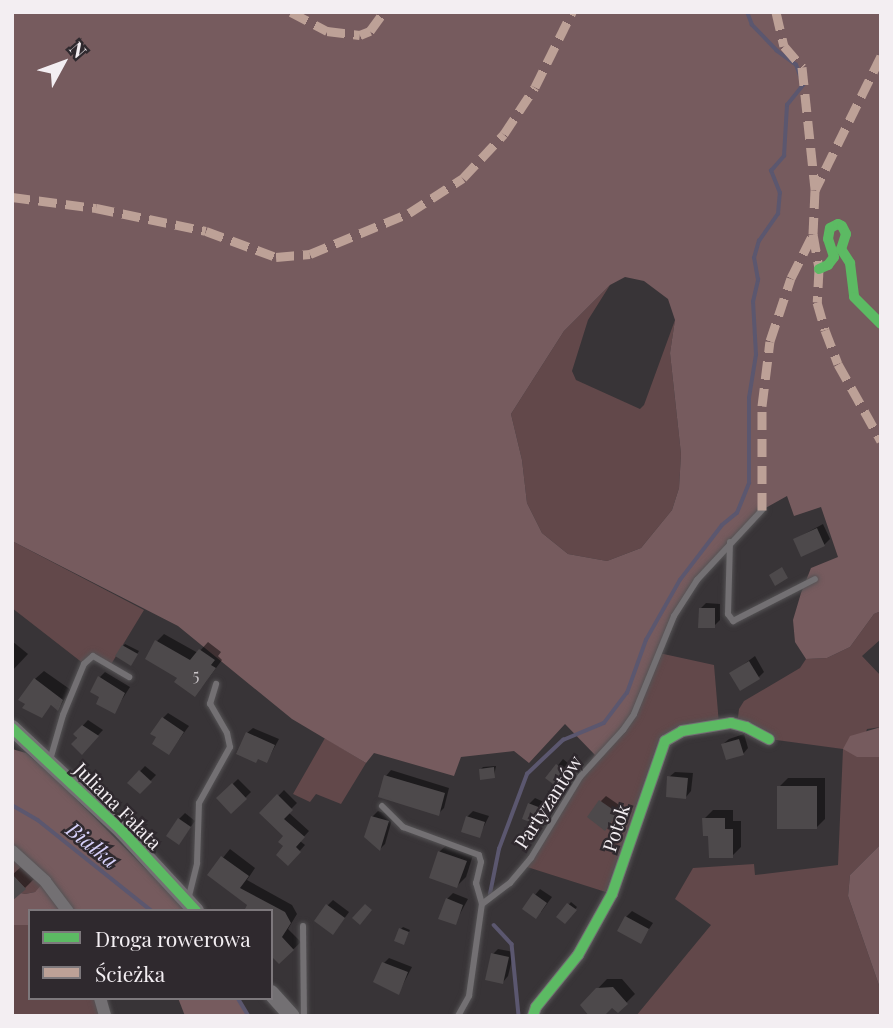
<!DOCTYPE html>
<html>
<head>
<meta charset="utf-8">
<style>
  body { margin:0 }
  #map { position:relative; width:893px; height:1028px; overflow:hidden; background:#383437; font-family:"Playfair Display",serif }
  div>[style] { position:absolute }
  .green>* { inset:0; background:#62484a }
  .forest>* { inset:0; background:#765b5e }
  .shadow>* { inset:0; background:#0007 }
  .stream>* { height:3.5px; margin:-1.75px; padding:0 1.75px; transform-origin:1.75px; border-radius:1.75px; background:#5b576f }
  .building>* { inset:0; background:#4d494b }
  .roads { filter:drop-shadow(0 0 2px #555355) drop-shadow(0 0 2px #555355) }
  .service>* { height:6px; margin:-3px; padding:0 3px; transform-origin:3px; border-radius:3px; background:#737073 }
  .minor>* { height:12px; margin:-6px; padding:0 6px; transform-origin:6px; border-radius:6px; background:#737073 }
  .tertiary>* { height:16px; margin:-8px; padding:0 8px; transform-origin:8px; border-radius:8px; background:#737073 }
  .quiet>* { height:9px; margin-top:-4.5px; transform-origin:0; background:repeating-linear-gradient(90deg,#bda197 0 18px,transparent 0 27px) }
  .cycleway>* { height:10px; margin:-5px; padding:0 5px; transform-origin:5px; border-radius:5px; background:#5cba63 }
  span { translate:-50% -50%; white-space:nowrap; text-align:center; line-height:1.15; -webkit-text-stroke:5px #2f292e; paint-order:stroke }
  .number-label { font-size:16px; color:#cac5c8 }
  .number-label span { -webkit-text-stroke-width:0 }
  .street-label { font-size:19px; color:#f3eef2 }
  .water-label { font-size:21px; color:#d6d1fa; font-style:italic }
  .frame { position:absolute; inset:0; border:14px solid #f3eef2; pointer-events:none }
  .legend { position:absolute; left:28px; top:909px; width:245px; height:91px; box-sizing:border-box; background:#2f292e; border:2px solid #7d787c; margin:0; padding:9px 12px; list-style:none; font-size:21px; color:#f3eef2 }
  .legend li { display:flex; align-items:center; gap:14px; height:35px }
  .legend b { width:35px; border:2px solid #7d787c }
  .north { position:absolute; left:28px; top:28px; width:70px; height:70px; -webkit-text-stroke:5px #2f292e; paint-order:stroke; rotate:49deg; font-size:19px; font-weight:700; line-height:28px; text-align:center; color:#f3eef2 }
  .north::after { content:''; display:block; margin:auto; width:24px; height:32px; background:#f3eef2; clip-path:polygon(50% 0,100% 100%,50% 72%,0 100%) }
</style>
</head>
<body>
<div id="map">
  <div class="green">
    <i style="clip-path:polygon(610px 285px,588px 320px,572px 371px,576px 380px,640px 409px,644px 405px,675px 320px,670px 353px,681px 454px,679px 488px,672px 510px,641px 548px,607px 561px,568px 554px,542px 533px,527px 503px,522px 460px,511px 414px,564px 331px)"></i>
    <i style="clip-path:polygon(12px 541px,144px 610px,110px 666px,94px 656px,84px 664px,12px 608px)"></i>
    <i style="clip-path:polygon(881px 611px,881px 639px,862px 656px,881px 676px,881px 727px,867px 729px,857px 757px,881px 757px,881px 844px,850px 875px,848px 896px,881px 991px,881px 1016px,636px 1016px,711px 925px,675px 899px,693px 868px,754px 864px,755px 875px,838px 865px,843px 749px,769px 739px,737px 725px,739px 709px,744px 701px,800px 668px,806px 659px,827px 658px,850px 647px,874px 614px)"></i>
    <i style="clip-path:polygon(659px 653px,714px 665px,719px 724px,671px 736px,612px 894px,524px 866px)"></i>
    <i style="clip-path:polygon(325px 738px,366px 763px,341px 804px,316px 794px,310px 802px,293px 794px)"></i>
    <i style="clip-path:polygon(12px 851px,31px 867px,42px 887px,35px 892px,25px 894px,12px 891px)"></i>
    <i style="clip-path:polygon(12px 925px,30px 925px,30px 998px,100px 998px,105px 1016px,12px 1016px)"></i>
  </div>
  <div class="forest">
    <i style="clip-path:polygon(evenodd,12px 12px,881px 12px,881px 611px,874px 614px,850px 647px,827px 658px,806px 659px,795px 642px,793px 620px,801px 593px,811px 568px,838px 557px,821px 507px,794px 516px,787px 496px,762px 510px,697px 580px,674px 616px,634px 714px,596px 756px,565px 724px,529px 763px,514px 751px,461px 757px,454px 776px,374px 753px,366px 763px,292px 719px,178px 626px,12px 541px,12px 12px,625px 277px,644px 281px,668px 299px,675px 320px,670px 353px,681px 454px,679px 488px,672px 510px,641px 548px,607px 561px,568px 554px,542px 533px,527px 503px,522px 460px,511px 414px,564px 331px,610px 285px,625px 277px)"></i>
    <i style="clip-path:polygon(881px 727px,881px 757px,857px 757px,843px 749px,850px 736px)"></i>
    <i style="clip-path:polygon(12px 749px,26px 753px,55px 778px,188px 911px,30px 911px,30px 925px,12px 925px,12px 891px,25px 894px,35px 892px,45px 881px,12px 851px)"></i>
    <i style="clip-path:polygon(881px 844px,881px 991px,848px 896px,850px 875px)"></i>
    <i style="clip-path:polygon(178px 998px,238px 998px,249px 1016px,185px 1016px)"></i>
  </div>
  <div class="shadow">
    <i style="clip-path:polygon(823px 524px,830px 539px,824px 545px,795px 539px)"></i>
    <i style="clip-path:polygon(706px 603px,720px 604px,720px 620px,714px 626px,700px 609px)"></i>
    <i style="clip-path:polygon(164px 634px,198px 653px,208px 642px,221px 652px,218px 656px,222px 660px,202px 687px,180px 677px,157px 641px)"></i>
    <i style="clip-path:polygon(12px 641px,28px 654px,12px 671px)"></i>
    <i style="clip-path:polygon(125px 644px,139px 651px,133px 661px,123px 646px)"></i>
    <i style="clip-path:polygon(755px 656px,764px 672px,759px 677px,732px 673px)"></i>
    <i style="clip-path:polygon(44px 671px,71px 690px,58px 709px,52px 704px,41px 715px,35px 679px)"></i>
    <i style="clip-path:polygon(105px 672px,130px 687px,114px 712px,102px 696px,100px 677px)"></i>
    <i style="clip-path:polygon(168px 713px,189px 726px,169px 753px,163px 718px)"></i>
    <i style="clip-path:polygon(88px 720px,103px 730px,82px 752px,75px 734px)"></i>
    <i style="clip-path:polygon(253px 728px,279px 739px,267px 761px,247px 733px)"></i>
    <i style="clip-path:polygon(744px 734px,748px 748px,743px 754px,723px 744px,729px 739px)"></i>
    <i style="clip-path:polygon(563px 759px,574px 768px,561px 788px,548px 778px)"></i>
    <i style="clip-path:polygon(145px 766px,156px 775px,140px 792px,130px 782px)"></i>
    <i style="clip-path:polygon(496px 766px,494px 776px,481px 769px,483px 767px)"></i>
    <i style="clip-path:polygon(391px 770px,449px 788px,444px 808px,438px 814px,386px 776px)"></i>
    <i style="clip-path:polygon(675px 772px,693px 773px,691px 791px,686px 797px,669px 777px)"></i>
    <i style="clip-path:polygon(788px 778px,825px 778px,825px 819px,816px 828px,779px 787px)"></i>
    <i style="clip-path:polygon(238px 779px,251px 792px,231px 812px,218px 798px)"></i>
    <i style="clip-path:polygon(284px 790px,297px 803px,288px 812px,309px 831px,300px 841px,305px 845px,288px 864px,285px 836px,262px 813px)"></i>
    <i style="clip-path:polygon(606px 796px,622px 807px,610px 823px,601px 801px)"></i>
    <i style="clip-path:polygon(535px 798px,546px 803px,535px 822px,529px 804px)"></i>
    <i style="clip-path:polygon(713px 810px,733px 810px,733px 821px,741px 821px,741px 847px,732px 856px,710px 834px,704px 819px)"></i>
    <i style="clip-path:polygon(378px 811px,393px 816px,385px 844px,380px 849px,372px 817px)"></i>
    <i style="clip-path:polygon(473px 811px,489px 816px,479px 836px,467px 817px)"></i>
    <i style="clip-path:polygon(185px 813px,195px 821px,179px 843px,179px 819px)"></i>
    <i style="clip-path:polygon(449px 843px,474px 852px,466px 877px,457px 886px,431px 877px,440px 851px)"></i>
    <i style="clip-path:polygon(230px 849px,255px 868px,247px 880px,292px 905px,297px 914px,288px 929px,301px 942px,280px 962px,271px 911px,250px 904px,209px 875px)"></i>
    <i style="clip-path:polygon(22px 866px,34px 879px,25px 888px,12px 875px)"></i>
    <i style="clip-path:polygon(540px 889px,552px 897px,541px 912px,535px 895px)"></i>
    <i style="clip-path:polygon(453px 893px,468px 899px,455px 923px,447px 899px)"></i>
    <i style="clip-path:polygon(333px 900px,349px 912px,338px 927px,327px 906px)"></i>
    <i style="clip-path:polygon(571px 902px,577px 907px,565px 922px,558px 917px)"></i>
    <i style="clip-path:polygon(632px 911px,653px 923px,641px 941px,626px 917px)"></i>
    <i style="clip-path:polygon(403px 927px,410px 930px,404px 943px,401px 929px)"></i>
    <i style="clip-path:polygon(498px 949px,514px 952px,508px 976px,503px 982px,493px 954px)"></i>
    <i style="clip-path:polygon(389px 958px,412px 967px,399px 992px,384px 963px)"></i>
    <i style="clip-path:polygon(607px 979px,622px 979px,635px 994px,618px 1011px,613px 1006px,582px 1005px)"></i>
  </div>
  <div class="stream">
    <i style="left:12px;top:805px;width:30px;rotate:30deg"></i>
    <i style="left:38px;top:820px;width:146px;rotate:38.6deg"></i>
    <i style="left:490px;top:894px;width:46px;rotate:-78.7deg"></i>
    <i style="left:499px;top:849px;width:80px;rotate:-69.5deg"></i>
    <i style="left:527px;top:774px;width:50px;rotate:-43.4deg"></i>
    <i style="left:563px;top:740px;width:44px;rotate:-22.5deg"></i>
    <i style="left:604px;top:723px;width:38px;rotate:-53deg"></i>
    <i style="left:627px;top:693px;width:56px;rotate:-70.3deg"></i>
    <i style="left:646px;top:640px;width:69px;rotate:-60.5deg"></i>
    <i style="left:680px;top:580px;width:69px;rotate:-52.6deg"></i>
    <i style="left:722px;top:525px;width:19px;rotate:-39deg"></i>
    <i style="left:737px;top:513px;width:32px;rotate:-68deg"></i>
    <i style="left:749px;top:483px;width:85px;rotate:-90deg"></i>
    <i style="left:749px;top:398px;width:44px;rotate:-80.8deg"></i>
    <i style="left:756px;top:355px;width:53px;rotate:-93.2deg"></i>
    <i style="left:753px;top:302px;width:23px;rotate:-77deg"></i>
    <i style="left:758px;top:280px;width:22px;rotate:-100deg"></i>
    <i style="left:754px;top:258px;width:18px;rotate:-74deg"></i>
    <i style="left:759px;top:241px;width:33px;rotate:-55deg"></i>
    <i style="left:778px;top:214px;width:21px;rotate:-85deg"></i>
    <i style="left:780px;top:193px;width:24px;rotate:-112deg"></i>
    <i style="left:771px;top:171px;width:20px;rotate:-49deg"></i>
    <i style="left:784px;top:156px;width:51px;rotate:-86.6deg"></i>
    <i style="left:787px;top:105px;width:26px;rotate:-51deg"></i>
    <i style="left:803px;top:85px;width:21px;rotate:-109deg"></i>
    <i style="left:796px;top:65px;width:24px;rotate:-144deg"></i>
    <i style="left:777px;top:51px;width:36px;rotate:-134deg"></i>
    <i style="left:752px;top:25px;width:14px;rotate:-111deg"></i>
    <i style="left:494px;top:925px;width:26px;rotate:47deg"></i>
    <i style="left:512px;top:944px;width:72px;rotate:84.4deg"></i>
    <i style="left:238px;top:998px;width:21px;rotate:59deg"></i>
  </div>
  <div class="building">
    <i style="clip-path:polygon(817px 528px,825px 546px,801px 557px,793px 539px)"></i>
    <i style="clip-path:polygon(782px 567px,788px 578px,775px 586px,769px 575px)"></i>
    <i style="clip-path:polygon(699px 608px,715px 608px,715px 628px,698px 628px)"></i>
    <i style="clip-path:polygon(155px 640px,190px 660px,199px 649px,215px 660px,211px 665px,216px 668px,195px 697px,174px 682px,177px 678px,145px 659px)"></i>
    <i style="clip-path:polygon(122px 645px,138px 654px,131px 666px,115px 656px)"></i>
    <i style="clip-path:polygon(749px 661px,760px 679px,740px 691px,729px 673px)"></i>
    <i style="clip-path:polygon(98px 676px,125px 693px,115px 714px,96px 704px,99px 697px,90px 692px)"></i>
    <i style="clip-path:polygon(34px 678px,63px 700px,58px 711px,51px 705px,42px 718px,22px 708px,25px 704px,18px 700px)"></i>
    <i style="clip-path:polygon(162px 717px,184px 732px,169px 755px,152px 744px,156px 737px,150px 734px)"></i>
    <i style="clip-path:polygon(82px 725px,99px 736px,82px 755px,71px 744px,77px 738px,73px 734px)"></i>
    <i style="clip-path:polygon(246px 732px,275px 745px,267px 763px,258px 759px,256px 763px,236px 754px)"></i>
    <i style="clip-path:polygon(739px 739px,744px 755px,726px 760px,721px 744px)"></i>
    <i style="clip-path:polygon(556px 764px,570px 774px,561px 790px,545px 778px)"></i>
    <i style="clip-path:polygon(494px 767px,495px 778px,480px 780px,479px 769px)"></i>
    <i style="clip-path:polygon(139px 770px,152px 782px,140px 794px,127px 783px)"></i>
    <i style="clip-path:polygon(384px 775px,445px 793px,439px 816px,378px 797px)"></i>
    <i style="clip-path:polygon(667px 776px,688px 778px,686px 799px,666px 797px)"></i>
    <i style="clip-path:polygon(232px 783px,247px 799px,231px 814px,216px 798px)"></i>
    <i style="clip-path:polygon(777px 786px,817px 786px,817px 829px,777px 829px)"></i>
    <i style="clip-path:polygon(277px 794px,293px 810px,284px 819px,305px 837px,296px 847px,301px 852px,288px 866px,276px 855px,283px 846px,278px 842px,283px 836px,259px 813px)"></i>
    <i style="clip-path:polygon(599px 800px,618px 813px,605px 831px,587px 817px)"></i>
    <i style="clip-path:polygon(528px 803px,541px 808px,535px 824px,522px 819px)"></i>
    <i style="clip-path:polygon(371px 816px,389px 821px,380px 851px,364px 837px)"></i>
    <i style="clip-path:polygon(466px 816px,485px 822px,480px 838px,461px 832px)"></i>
    <i style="clip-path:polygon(178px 818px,191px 827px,179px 845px,166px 836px)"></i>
    <i style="clip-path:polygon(702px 818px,725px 818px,725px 829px,733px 829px,733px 858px,709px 858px,708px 836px,703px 836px)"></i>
    <i style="clip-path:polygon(438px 851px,467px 861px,457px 888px,429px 878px)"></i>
    <i style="clip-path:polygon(221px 856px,249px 876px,240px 888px,285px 912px,291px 923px,282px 937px,294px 950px,279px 964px,271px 956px,271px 911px,244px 911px,247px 905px,207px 875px)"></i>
    <i style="clip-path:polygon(12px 874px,26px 889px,12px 901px)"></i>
    <i style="clip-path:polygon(533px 893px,547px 903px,536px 919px,522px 909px)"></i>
    <i style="clip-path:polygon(446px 898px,463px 905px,456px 925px,438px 919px)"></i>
    <i style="clip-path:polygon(567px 903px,577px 910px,565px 924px,556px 917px)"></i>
    <i style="clip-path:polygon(326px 904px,345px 918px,333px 935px,314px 921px)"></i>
    <i style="clip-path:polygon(365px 904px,372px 910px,360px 925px,352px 918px)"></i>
    <i style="clip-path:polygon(625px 916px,649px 929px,641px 944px,617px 931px)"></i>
    <i style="clip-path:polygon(399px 928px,409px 932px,404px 945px,394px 941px)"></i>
    <i style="clip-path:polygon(491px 953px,509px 957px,503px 984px,485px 980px)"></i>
    <i style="clip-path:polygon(382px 962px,408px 972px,399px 995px,373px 982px)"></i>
    <i style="clip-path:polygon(613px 987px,628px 1004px,618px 1013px,612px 1008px,604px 1016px,589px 1016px,580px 1005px,596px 988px)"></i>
  </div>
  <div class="roads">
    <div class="service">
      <i style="left:730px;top:542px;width:72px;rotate:91.6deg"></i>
      <i style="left:728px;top:614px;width:9px;rotate:54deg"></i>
      <i style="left:733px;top:621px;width:92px;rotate:-27.1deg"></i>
      <i style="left:50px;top:760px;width:47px;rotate:-73.9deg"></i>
      <i style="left:63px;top:715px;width:55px;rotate:-67.6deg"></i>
      <i style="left:84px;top:664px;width:12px;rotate:-42deg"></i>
      <i style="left:93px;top:656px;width:42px;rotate:30.3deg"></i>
      <i style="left:382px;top:806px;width:30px;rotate:45deg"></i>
      <i style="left:403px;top:827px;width:81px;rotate:20.2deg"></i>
      <i style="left:479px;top:855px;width:7px;rotate:74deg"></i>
      <i style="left:481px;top:862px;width:22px;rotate:103deg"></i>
      <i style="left:476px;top:883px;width:22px;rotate:74deg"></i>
      <i style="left:188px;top:900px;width:38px;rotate:-76deg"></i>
      <i style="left:197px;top:863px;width:60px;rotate:-88.1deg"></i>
      <i style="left:199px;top:803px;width:64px;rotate:-61deg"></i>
      <i style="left:230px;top:747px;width:14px;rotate:-102deg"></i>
      <i style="left:227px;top:733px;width:34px;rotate:-120deg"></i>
      <i style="left:210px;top:704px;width:21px;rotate:-73deg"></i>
      <i style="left:303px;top:926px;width:90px;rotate:89.4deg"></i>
      <i style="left:458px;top:1016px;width:23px;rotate:-61deg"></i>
      <i style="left:469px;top:996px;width:93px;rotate:-82deg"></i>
      <i style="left:482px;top:904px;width:35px;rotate:-37deg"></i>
      <i style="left:510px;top:883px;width:33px;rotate:-50deg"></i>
      <i style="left:531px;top:858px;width:95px;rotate:-58.8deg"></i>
      <i style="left:580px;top:777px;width:64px;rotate:-47.5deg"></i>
      <i style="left:623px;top:730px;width:19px;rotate:-55deg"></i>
      <i style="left:634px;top:714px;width:106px;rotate:-67.8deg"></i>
      <i style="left:674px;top:616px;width:43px;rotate:-57.4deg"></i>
      <i style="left:697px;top:580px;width:96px;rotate:-47.1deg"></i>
    </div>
    <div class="minor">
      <i style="left:12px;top:851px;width:45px;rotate:42.3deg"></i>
      <i style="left:45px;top:881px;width:38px;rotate:53deg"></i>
      <i style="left:100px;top:998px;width:19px;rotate:74deg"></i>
      <i style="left:533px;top:1016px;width:9px;rotate:-72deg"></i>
      <i style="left:536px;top:1007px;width:67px;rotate:-51.1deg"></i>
      <i style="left:578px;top:955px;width:70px;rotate:-60.9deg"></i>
      <i style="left:612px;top:894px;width:162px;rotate:-70.9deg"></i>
      <i style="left:665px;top:741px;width:20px;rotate:-30deg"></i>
      <i style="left:682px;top:731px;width:50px;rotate:-9.3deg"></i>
      <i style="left:731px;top:723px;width:16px;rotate:15deg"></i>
      <i style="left:746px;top:727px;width:26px;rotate:28deg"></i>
    </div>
    <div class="tertiary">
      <i style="left:12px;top:728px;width:151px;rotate:43.1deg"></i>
      <i style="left:122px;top:831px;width:109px;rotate:47.2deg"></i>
      <i style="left:271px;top:993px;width:31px;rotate:48deg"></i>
    </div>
  </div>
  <div class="quiet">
    <i style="left:291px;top:12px;width:41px;rotate:27.8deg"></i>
    <i style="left:327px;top:31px;width:33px;rotate:7deg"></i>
    <i style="left:360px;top:35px;width:11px;rotate:-22deg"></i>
    <i style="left:370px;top:31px;width:24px;rotate:-54deg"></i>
    <i style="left:776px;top:12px;width:35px;rotate:77deg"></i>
    <i style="left:784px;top:46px;width:28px;rotate:49deg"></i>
    <i style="left:802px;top:67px;width:123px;rotate:83.9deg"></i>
    <i style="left:881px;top:56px;width:149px;rotate:116.2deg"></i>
    <i style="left:815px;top:190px;width:44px;rotate:92.6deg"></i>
    <i style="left:813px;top:234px;width:36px;rotate:80deg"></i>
    <i style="left:819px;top:269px;width:33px;rotate:93deg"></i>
    <i style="left:817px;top:302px;width:29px;rotate:74deg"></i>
    <i style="left:825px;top:330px;width:36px;rotate:69deg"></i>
    <i style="left:838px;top:364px;width:88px;rotate:60.8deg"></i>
    <i style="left:12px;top:197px;width:85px;rotate:7.5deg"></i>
    <i style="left:96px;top:208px;width:112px;rotate:11.8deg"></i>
    <i style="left:206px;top:231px;width:75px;rotate:20.4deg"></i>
    <i style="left:276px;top:257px;width:34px;rotate:-5deg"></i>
    <i style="left:310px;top:254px;width:107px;rotate:-22.5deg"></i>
    <i style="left:409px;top:213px;width:64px;rotate:-32.9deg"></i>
    <i style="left:463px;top:178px;width:60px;rotate:-47deg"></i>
    <i style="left:504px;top:134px;width:56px;rotate:-56.6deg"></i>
    <i style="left:535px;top:87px;width:84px;rotate:-63.7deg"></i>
    <i style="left:762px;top:510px;width:104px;rotate:-90deg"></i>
    <i style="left:762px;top:406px;width:65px;rotate:-83deg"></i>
    <i style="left:770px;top:341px;width:66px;rotate:-71.6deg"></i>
    <i style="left:791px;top:278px;width:49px;rotate:-63.4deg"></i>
  </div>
  <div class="cycleway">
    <i style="left:819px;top:269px;width:10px;rotate:-24deg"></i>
    <i style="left:828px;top:265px;width:10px;rotate:-53deg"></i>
    <i style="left:834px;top:257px;width:19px;rotate:-108deg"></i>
    <i style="left:828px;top:239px;width:11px;rotate:-80deg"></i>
    <i style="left:830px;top:228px;width:9px;rotate:-27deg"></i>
    <i style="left:838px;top:224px;width:4px;rotate:27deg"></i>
    <i style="left:842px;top:226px;width:9px;rotate:63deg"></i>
    <i style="left:846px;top:234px;width:16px;rotate:108deg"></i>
    <i style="left:841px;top:249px;width:17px;rotate:57deg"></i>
    <i style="left:850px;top:263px;width:34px;rotate:83deg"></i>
    <i style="left:854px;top:297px;width:38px;rotate:45deg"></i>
    <i style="left:12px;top:728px;width:151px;rotate:43.1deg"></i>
    <i style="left:122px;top:831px;width:109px;rotate:47.2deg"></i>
    <i style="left:533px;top:1016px;width:9px;rotate:-72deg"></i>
    <i style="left:536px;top:1007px;width:67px;rotate:-51.1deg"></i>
    <i style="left:578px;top:955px;width:70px;rotate:-60.9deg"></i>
    <i style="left:612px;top:894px;width:162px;rotate:-70.9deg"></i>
    <i style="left:665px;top:741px;width:20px;rotate:-30deg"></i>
    <i style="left:682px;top:731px;width:50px;rotate:-9.3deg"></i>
    <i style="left:731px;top:723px;width:16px;rotate:15deg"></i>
    <i style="left:746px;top:727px;width:26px;rotate:28deg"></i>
  </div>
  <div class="number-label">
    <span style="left:196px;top:675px">5</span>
  </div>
  <div class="street-label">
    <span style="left:548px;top:802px;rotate:-57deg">Partyzantów</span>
    <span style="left:118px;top:806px;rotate:45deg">Juliana Fałata</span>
    <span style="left:616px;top:828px;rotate:-72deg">Potok</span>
  </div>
  <div class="water-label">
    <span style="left:93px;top:844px;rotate:39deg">Białka</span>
  </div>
  <div class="frame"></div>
  <ul class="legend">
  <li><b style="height:9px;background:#5cba63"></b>Droga rowerowa</li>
  <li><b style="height:9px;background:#bda197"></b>Ścieżka</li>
  </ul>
  <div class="north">N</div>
</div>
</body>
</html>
